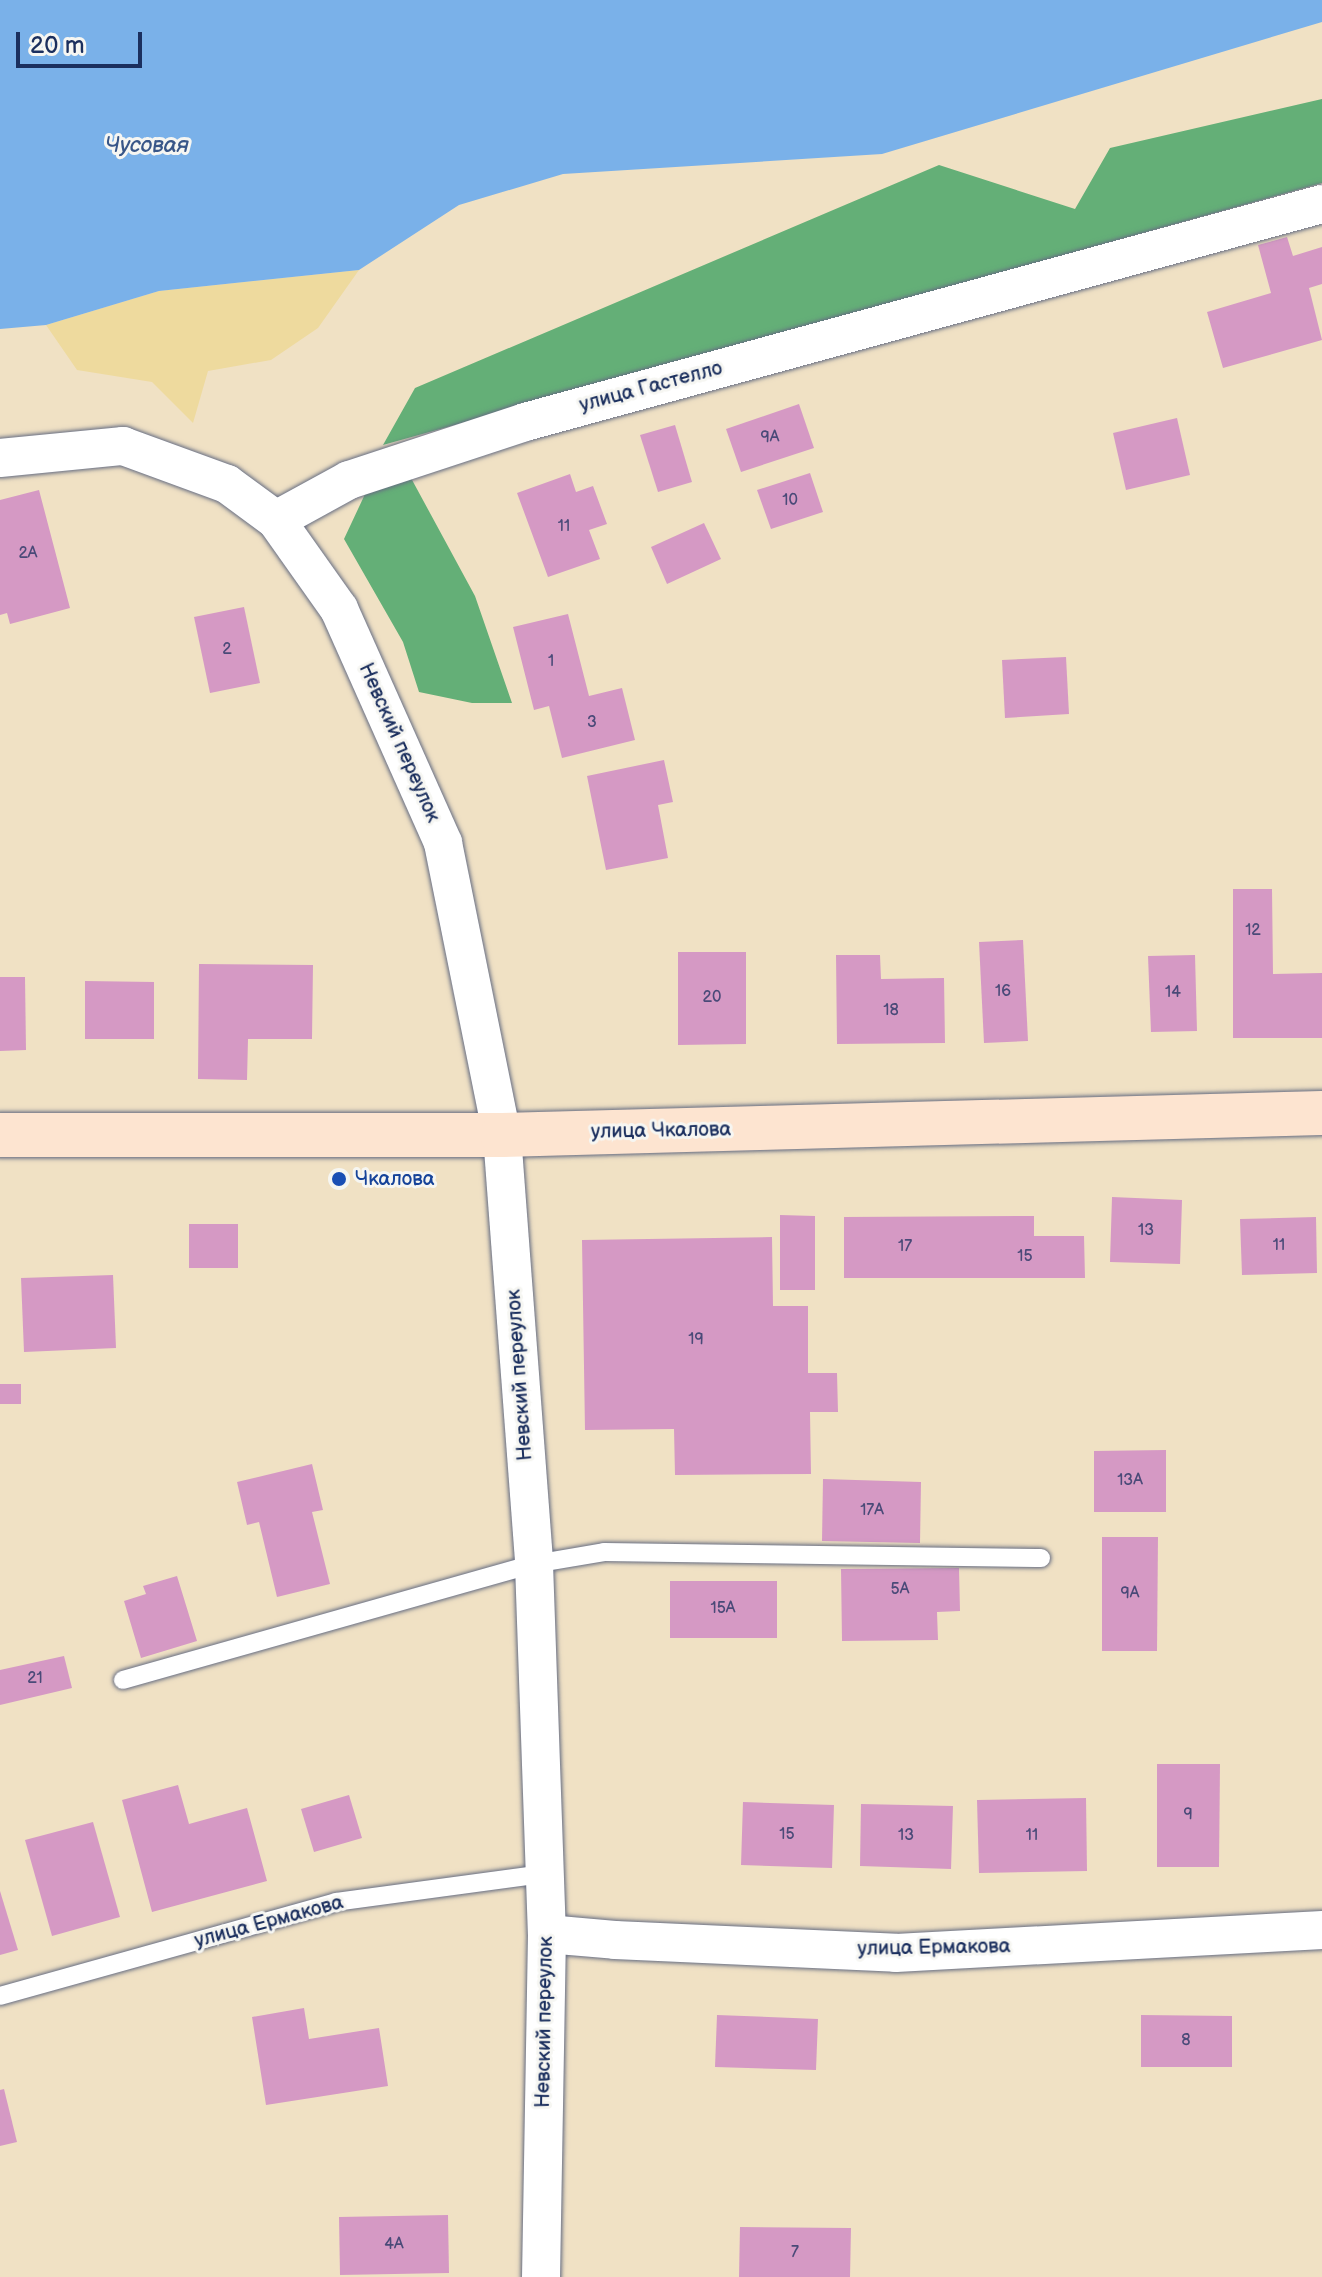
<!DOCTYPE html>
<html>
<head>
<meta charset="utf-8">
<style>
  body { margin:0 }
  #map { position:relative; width:1322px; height:2277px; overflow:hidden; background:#f0e1c4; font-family:"Balsamiq Sans",sans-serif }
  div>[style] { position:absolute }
  .forest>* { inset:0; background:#64af77 }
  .sand>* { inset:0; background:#eeda9e }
  .water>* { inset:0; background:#7ab1e9 }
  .building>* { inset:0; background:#d599c4 }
  .roads { filter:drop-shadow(0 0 2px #666d82) drop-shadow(0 0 2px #666d82) }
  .lane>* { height:18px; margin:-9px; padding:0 9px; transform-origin:9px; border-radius:9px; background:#fff }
  .street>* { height:38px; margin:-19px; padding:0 19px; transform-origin:19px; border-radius:19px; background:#fff }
  .secondary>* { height:44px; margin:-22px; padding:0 22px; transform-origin:22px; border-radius:22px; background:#fde4d0 }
  .dots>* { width:22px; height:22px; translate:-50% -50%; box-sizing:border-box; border:4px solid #f6f6f2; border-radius:50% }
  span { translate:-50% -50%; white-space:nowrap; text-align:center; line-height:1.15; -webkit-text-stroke:6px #f6f6f2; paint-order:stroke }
  .number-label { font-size:16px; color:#4a4a78 }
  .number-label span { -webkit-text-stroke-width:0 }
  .street-label { font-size:20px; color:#1b2f5e }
  .transit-label { font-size:20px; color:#164399 }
  .left { translate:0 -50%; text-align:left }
  .water-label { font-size:22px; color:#385688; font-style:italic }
  .scale { position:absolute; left:16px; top:32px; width:126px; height:36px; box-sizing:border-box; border:4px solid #1b2f5e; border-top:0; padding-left:10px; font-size:24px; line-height:28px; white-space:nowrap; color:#1b2f5e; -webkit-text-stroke:6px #f6f6f2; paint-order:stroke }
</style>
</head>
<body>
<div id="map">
  <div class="forest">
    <i style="clip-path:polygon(1322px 99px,1322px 183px,383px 445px,415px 388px,939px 165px,1075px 209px,1110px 148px)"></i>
    <i style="clip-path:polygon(411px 478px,475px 596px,512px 703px,472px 703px,419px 692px,403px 642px,344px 539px,366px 492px)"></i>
  </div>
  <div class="sand">
    <i style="clip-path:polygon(359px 270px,318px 328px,271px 360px,208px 371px,193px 423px,152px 382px,77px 370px,46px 325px,159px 291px)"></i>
  </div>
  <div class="water">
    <i style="clip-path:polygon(0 0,1322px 0,1322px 22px,882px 154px,563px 174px,459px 205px,359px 270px,159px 291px,46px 325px,0 329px)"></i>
  </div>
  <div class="building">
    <i style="clip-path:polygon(1287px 237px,1293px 256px,1322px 247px,1322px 284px,1309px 288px,1322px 340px,1223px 368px,1207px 312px,1271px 293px,1258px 245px)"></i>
    <i style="clip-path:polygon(799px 404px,814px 448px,741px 472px,726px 429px)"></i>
    <i style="clip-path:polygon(1177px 418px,1190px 475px,1126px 490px,1113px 433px)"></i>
    <i style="clip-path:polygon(675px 425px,692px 482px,658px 492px,640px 435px)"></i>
    <i style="clip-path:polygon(810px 473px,823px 512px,771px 529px,757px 490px)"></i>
    <i style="clip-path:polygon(570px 474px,576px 492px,593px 486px,607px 524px,589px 530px,600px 559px,548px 577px,517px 493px)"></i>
    <i style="clip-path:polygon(39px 490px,70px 608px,10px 624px,7px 613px,0 615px,0 500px)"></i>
    <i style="clip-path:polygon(704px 523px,721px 559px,667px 584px,651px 547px)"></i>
    <i style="clip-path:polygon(244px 607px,260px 683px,210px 693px,194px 617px)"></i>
    <i style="clip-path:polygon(568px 614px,589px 696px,622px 688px,635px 740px,562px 758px,549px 706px,534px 710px,513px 627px)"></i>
    <i style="clip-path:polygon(1066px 657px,1069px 714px,1005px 718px,1002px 660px)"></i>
    <i style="clip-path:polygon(664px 760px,673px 802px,658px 805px,668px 858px,606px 870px,587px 776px)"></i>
    <i style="clip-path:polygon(1233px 889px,1272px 889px,1273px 974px,1322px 973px,1322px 1038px,1233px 1038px)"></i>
    <i style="clip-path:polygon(1023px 940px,1028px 1041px,984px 1043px,979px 942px)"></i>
    <i style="clip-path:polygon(678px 952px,746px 952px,746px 1044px,678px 1045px)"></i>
    <i style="clip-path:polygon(836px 955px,880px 955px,881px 979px,944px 978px,945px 1043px,837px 1044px)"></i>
    <i style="clip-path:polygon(1195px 955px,1197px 1031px,1151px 1032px,1148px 956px)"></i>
    <i style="clip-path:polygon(199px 964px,313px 965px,312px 1039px,248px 1039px,247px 1080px,198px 1079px)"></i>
    <i style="clip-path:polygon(0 977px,25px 977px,26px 1050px,0 1051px)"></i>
    <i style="clip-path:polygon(85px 981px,154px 982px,154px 1039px,85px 1039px)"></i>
    <i style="clip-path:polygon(1112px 1197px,1182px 1200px,1180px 1264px,1110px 1262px)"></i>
    <i style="clip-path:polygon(780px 1215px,815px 1216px,815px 1290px,780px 1290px)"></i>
    <i style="clip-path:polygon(1034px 1216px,1034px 1236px,1084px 1236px,1085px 1278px,844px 1278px,844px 1217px)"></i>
    <i style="clip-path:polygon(1316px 1217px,1317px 1273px,1242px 1275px,1240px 1219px)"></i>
    <i style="clip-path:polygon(189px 1224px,238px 1224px,238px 1268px,189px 1268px)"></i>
    <i style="clip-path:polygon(772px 1237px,773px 1306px,808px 1306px,808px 1373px,837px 1373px,838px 1412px,810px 1412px,811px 1474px,675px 1475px,674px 1429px,585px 1430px,582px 1240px)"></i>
    <i style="clip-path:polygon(113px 1275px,116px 1348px,24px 1352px,21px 1278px)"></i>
    <i style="clip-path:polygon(0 1384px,21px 1384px,21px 1404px,0 1404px)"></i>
    <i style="clip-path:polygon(1166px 1450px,1166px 1512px,1094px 1512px,1094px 1451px)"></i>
    <i style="clip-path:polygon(312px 1464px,323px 1510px,312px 1512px,330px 1584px,277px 1597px,259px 1522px,247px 1525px,237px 1482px)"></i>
    <i style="clip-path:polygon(823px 1479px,921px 1482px,920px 1543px,822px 1541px)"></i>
    <i style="clip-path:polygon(1102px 1537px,1158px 1537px,1157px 1651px,1102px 1651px)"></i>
    <i style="clip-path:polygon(959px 1568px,960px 1611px,937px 1612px,938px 1640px,842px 1641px,841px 1569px)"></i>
    <i style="clip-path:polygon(177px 1576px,197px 1641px,141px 1658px,124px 1601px,146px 1594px,143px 1586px)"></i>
    <i style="clip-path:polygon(670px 1581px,777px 1581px,777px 1638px,670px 1638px)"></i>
    <i style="clip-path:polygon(64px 1656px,72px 1688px,0 1705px,0 1670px)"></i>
    <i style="clip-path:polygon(1157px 1764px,1220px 1764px,1219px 1867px,1157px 1867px)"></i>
    <i style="clip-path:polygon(178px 1785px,189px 1824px,247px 1808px,267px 1881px,152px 1912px,122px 1800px)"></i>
    <i style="clip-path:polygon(349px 1795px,362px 1838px,314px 1852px,301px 1809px)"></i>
    <i style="clip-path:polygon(1086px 1798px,1087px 1871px,979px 1873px,977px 1800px)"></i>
    <i style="clip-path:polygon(743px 1802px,834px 1805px,832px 1868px,741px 1865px)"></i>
    <i style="clip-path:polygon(861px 1804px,953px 1806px,951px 1869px,860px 1866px)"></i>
    <i style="clip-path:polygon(93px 1822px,120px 1917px,52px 1936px,25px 1840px)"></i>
    <i style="clip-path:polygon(0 1891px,18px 1950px,0 1955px)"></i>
    <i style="clip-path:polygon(304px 2008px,309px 2039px,379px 2028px,388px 2086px,266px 2105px,252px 2017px)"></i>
    <i style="clip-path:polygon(717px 2015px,818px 2019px,816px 2070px,715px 2067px)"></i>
    <i style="clip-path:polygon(1141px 2015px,1232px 2016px,1232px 2067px,1141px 2067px)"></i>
    <i style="clip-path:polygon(4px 2089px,17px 2142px,0 2146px,0 2090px)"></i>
    <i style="clip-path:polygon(448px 2215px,449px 2273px,340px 2275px,339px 2217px)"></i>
    <i style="clip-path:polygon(740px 2227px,851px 2228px,850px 2277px,739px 2277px)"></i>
  </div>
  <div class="roads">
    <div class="lane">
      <i style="left:123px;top:1680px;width:427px;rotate:-15.8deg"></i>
      <i style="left:534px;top:1564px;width:71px;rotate:-9.7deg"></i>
      <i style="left:604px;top:1552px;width:437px;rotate:0.8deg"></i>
      <i style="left:0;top:1996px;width:349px;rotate:-15.6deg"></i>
      <i style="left:336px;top:1902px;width:210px;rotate:-7.7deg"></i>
    </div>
    <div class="street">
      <i style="left:0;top:458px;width:124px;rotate:-5.6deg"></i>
      <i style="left:123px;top:446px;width:111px;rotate:20.1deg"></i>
      <i style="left:227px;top:484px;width:61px;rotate:36.3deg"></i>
      <i style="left:276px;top:520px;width:83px;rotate:-28.7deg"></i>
      <i style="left:349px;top:480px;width:185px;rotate:-18.2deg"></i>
      <i style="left:525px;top:422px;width:826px;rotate:-15.3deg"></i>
      <i style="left:276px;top:520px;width:109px;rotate:54.7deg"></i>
      <i style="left:339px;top:609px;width:256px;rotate:66deg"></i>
      <i style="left:443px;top:843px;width:298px;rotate:78.6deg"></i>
      <i style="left:502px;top:1135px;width:430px;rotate:85.7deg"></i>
      <i style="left:534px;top:1564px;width:370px;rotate:88deg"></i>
      <i style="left:547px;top:1934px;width:343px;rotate:91deg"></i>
      <i style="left:547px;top:1934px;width:68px;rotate:5deg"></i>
      <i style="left:615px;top:1940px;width:281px;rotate:2.6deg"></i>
      <i style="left:896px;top:1953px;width:427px;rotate:-3.1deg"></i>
    </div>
    <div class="secondary">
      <i style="left:0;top:1135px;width:502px"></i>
      <i style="left:502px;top:1135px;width:820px;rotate:-1.54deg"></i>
    </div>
  </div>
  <div class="dots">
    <i style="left:339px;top:1179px;background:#1a4fb4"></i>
  </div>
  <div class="number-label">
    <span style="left:770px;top:438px">9А</span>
    <span style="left:790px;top:501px">10</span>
    <span style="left:564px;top:527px">11</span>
    <span style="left:28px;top:554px">2А</span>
    <span style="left:227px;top:650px">2</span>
    <span style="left:551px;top:662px">1</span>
    <span style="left:592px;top:723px">3</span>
    <span style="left:1253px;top:931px">12</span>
    <span style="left:1003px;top:992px">16</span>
    <span style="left:1173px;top:993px">14</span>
    <span style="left:712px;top:998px">20</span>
    <span style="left:891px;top:1011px">18</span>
    <span style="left:1146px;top:1231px">13</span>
    <span style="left:1279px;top:1246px">11</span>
    <span style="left:905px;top:1247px">17</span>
    <span style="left:1025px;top:1257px">15</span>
    <span style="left:696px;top:1340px">19</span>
    <span style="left:1130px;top:1481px">13А</span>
    <span style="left:872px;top:1511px">17А</span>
    <span style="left:900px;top:1590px">5А</span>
    <span style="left:1130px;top:1594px">9А</span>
    <span style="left:723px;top:1609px">15А</span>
    <span style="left:35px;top:1679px">21</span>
    <span style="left:1188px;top:1815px">9</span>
    <span style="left:787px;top:1835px">15</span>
    <span style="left:906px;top:1836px">13</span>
    <span style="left:1032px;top:1836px">11</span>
    <span style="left:1186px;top:2041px">8</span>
    <span style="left:394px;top:2245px">4А</span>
    <span style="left:795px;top:2253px">7</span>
  </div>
  <div class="street-label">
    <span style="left:651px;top:387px;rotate:-15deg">улица Гастелло</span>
    <span style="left:399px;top:743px;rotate:66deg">Невский переулок</span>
    <span style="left:661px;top:1131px;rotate:-1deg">улица Чкалова</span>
    <span style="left:520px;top:1375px;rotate:-94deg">Невский переулок</span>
    <span style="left:269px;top:1922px;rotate:-15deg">улица Ермакова</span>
    <span style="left:934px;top:1948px;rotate:-1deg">улица Ермакова</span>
    <span style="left:545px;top:2022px;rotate:-89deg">Невский переулок</span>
  </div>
  <div class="transit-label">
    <span class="left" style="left:355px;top:1179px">Чкалова</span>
  </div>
  <div class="water-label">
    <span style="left:147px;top:146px">Чусовая</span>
  </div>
  <div class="scale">20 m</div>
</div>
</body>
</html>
